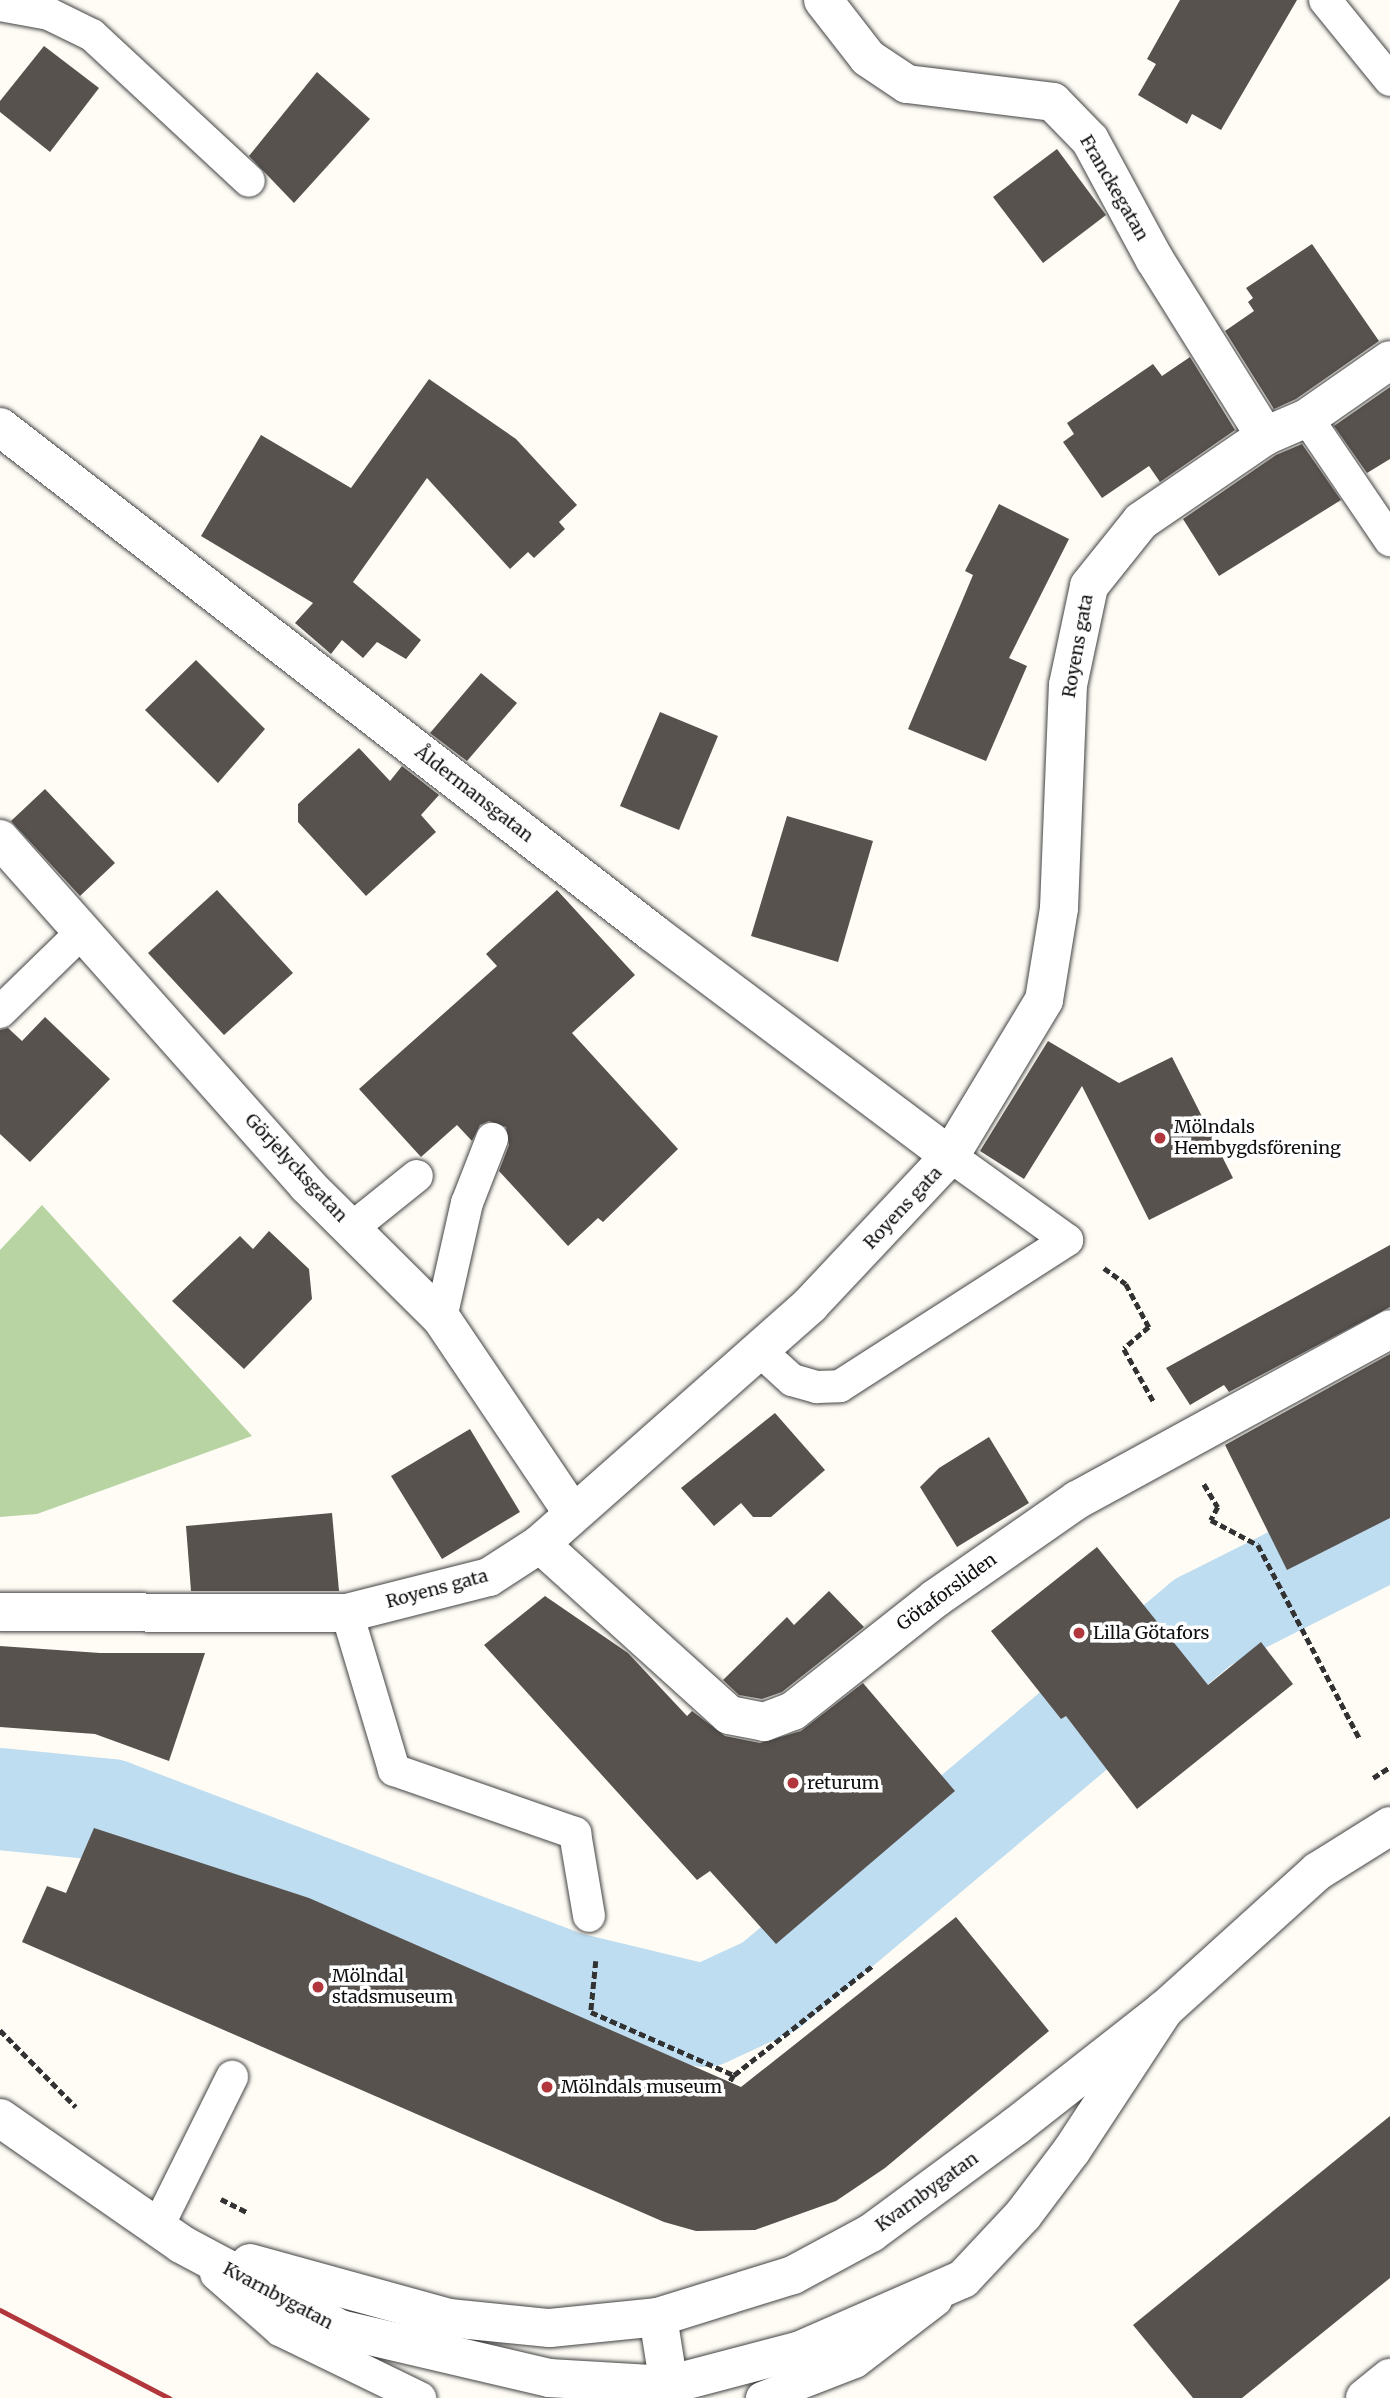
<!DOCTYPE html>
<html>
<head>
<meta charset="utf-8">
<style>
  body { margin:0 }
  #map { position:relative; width:1390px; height:2398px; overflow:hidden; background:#fefcf5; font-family:Merriweather,serif }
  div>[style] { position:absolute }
  .forest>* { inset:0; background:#b8d4a2 }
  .river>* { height:102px; margin:-51px; padding:0 51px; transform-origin:51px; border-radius:51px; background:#bfddf0 }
  .building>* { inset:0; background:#58524e }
  .path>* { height:4.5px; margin-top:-2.25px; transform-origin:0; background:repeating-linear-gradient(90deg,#323232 0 7px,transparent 0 10.5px) }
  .roads { filter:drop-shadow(0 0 2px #434343) drop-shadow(0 0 2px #434343) }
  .service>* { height:32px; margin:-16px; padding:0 16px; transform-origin:16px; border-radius:16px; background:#fff }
  .minor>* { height:38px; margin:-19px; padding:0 19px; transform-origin:19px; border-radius:19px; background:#fff }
  .tertiary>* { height:38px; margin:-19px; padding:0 19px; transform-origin:19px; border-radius:19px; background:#fff }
  .rail>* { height:5px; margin:-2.5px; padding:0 2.5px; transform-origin:2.5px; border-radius:2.5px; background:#b1373c }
  .dots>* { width:19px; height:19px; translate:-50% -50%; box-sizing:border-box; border:4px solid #fff; border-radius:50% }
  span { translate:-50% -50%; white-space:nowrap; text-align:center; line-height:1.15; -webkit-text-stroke:7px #fff; paint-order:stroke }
  .street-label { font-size:18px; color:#101010 }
  .poi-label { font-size:18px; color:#101010 }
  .left { translate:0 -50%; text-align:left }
</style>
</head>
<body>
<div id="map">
  <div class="forest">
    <i style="clip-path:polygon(42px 1205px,252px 1436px,37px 1514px,0 1517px,0 1250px)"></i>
  </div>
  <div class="river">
    <i style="left:0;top:1799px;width:111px;rotate:5.7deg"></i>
    <i style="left:110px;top:1810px;width:491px;rotate:20.7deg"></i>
    <i style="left:569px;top:1983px;width:140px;rotate:13.6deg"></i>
    <i style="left:705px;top:2016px;width:72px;rotate:-24.8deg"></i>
    <i style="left:770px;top:1986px;width:566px;rotate:-40.05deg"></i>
    <i style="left:1203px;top:1622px;width:209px;rotate:-26.7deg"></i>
  </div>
  <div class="building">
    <i style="clip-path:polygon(1180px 0,1297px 0,1221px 130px,1192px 114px,1187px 124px,1138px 95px,1156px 64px,1147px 59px)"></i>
    <i style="clip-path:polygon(44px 46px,99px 88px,50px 152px,0 112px,0 101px)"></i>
    <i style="clip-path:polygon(317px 72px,370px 119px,294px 203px,249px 156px)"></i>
    <i style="clip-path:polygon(1057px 149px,1106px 215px,1043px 263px,993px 197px)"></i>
    <i style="clip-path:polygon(1312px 244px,1379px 341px,1296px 399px,1274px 409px,1225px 331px,1254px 311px,1248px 302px,1253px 298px,1246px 288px)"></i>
    <i style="clip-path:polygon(1190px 357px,1235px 430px,1160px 482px,1149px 466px,1102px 498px,1063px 442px,1074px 434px,1067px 423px,1153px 364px,1162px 376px)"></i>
    <i style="clip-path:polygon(429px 379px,516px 439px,577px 505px,559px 522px,565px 529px,534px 558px,528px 552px,510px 569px,427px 478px,353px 582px,421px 640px,406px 659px,377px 642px,363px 658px,342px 640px,331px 654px,295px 623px,313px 603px,201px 536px,261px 435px,351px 488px)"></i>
    <i style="clip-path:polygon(1390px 387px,1390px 459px,1367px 473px,1334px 426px)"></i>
    <i style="clip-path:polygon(1302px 444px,1341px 500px,1219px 576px,1183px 519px,1276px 455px)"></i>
    <i style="clip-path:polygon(999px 504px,1069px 539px,1009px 658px,1027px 666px,986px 761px,908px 729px,973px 575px,965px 571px)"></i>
    <i style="clip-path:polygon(196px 660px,265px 729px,218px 783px,145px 710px)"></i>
    <i style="clip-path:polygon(481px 673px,517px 703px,467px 761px,430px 733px)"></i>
    <i style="clip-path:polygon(660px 712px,718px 736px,679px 830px,620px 806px)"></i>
    <i style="clip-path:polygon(359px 748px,390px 781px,402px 766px,439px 795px,421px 815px,436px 832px,366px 896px,298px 822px,298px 804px)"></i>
    <i style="clip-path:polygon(45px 789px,115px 863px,80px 896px,11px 821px)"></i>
    <i style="clip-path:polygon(787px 816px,873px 841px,838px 962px,751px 936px)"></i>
    <i style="clip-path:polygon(217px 890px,293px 973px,224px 1035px,148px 953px)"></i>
    <i style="clip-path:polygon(557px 890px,635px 975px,572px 1033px,678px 1149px,603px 1222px,598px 1218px,568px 1246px,499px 1171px,509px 1145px,506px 1127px,489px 1121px,480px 1125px,472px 1141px,457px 1125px,421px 1157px,359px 1089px,497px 966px,486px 954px)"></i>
    <i style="clip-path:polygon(45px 1017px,110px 1079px,30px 1162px,0 1134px,0 1030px,8px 1028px,22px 1041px)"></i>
    <i style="clip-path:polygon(1048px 1041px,1119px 1083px,1172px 1057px,1233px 1178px,1149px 1220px,1082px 1086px,1024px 1179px,980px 1151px)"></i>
    <i style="clip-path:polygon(269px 1231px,309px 1269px,312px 1299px,244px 1369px,172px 1301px,240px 1236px,253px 1249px)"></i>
    <i style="clip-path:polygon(1390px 1245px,1390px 1307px,1229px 1392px,1224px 1385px,1190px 1405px,1166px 1368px)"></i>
    <i style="clip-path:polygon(1390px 1354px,1390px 1518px,1287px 1570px,1225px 1445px)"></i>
    <i style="clip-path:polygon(775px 1413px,825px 1470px,771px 1517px,753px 1517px,741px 1503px,714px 1526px,681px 1488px)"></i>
    <i style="clip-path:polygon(470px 1429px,520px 1512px,442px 1559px,391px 1476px)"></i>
    <i style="clip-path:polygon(989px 1437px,1029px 1503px,957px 1547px,920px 1487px,939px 1468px)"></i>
    <i style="clip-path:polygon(332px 1513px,339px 1591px,191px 1591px,186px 1526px)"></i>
    <i style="clip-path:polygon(1097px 1547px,1208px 1685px,1261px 1642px,1293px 1684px,1137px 1809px,1066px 1716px,1061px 1719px,991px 1631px)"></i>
    <i style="clip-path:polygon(829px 1591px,864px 1627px,782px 1692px,762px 1699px,739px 1695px,723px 1680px,787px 1617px,794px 1625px)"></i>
    <i style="clip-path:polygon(545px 1596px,628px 1653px,687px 1716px,692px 1711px,725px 1736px,760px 1743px,801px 1731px,863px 1683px,955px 1791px,776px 1944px,710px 1871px,697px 1880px,484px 1645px)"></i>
    <i style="clip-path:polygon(0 1646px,100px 1653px,205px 1653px,169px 1761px,95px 1734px,0 1727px)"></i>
    <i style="clip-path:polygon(94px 1828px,309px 1898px,741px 2087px,956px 1917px,1049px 2031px,885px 2168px,836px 2201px,755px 2230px,696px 2231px,664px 2222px,22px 1942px,47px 1886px,66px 1893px)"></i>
    <i style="clip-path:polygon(1390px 2116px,1390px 2278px,1242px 2398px,1193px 2398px,1133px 2325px)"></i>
  </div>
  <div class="path">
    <i style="left:1104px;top:1268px;width:27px;rotate:36deg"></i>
    <i style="left:1126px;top:1284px;width:49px;rotate:61.9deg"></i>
    <i style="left:1149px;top:1327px;width:33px;rotate:139deg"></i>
    <i style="left:1124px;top:1349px;width:61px;rotate:60.5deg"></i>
    <i style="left:1204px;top:1484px;width:27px;rotate:59deg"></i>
    <i style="left:1218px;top:1507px;width:15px;rotate:118deg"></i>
    <i style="left:1211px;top:1520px;width:53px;rotate:28deg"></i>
    <i style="left:1258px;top:1545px;width:219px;rotate:62.3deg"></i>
    <i style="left:1373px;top:1778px;width:20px;rotate:-33deg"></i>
    <i style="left:596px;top:1961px;width:51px;rotate:95.6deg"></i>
    <i style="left:591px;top:2012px;width:156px;rotate:23.8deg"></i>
    <i style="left:734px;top:2075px;width:8px;rotate:120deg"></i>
    <i style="left:0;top:2030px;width:108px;rotate:45.4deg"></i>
    <i style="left:734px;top:2075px;width:176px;rotate:-38.3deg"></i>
    <i style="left:221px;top:2199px;width:30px;rotate:27deg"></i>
  </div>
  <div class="roads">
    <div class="service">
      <i style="left:1325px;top:0;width:103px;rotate:50.9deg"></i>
      <i style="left:0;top:5px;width:50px;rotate:10.4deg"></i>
      <i style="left:49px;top:14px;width:48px;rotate:26deg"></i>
      <i style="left:92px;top:35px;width:214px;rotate:42.9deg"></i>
      <i style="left:1307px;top:418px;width:148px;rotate:55.8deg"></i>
      <i style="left:0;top:1012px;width:117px;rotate:-44.3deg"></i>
      <i style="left:352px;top:1228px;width:83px;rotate:-38.7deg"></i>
      <i style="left:441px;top:1318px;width:118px;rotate:-77.3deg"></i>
      <i style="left:467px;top:1203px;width:69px;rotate:-68.7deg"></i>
      <i style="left:758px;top:1349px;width:46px;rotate:42.4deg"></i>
      <i style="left:792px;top:1380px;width:26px;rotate:16deg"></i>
      <i style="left:817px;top:1387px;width:23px;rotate:-2deg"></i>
      <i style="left:840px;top:1386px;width:270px;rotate:-32.7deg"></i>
      <i style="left:1067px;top:1240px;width:144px;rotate:-144.3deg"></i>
      <i style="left:347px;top:1613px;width:164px;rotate:73.3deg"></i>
      <i style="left:394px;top:1770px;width:192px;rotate:19.2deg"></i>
      <i style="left:575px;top:1833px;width:84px;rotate:80.4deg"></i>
      <i style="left:157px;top:2228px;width:169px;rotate:-63.6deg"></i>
      <i style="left:216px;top:2274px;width:85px;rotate:41.2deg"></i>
      <i style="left:280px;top:2330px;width:156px;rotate:25.9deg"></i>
      <i style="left:762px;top:2398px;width:100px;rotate:-21.2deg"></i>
      <i style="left:855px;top:2362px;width:102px;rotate:-37.4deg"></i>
    </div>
    <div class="minor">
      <i style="left:823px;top:0;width:73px;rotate:52.2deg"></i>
      <i style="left:868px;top:58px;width:47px;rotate:33.7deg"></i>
      <i style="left:907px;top:84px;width:147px;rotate:7deg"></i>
      <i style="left:1053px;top:102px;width:53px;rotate:45.8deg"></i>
      <i style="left:1090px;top:140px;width:136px;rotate:61.6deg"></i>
      <i style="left:1155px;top:260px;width:208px;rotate:58deg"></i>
      <i style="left:0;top:427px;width:826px;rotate:37.77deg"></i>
      <i style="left:653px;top:933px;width:371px;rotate:36.9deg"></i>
      <i style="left:0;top:839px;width:463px;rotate:48.4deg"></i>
      <i style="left:307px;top:1185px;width:189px;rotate:44.8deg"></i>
      <i style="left:441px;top:1318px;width:234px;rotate:56deg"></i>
      <i style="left:540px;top:1544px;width:255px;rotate:42.1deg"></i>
      <i style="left:729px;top:1715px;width:36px;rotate:11deg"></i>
      <i style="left:764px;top:1722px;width:31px;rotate:-21deg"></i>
      <i style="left:793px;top:1711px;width:182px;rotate:-38.3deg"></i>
      <i style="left:936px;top:1598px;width:172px;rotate:-34.8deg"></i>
      <i style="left:1077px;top:1500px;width:357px;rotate:-28.6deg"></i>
      <i style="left:0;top:1612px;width:347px;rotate:0.2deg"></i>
      <i style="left:347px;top:1613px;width:146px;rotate:-14.2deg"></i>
      <i style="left:489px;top:1577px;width:61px;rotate:-32.9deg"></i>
      <i style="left:540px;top:1544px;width:361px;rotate:-41.5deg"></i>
      <i style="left:810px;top:1305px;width:204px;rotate:-46.8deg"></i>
      <i style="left:950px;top:1156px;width:182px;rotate:-58.9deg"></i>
      <i style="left:1044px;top:1000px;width:93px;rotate:-80.7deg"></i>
      <i style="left:1059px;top:908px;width:223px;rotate:-87.7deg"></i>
      <i style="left:1068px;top:685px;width:101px;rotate:-78deg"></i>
      <i style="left:1089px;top:586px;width:83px;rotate:-51.3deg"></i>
      <i style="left:1141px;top:521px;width:150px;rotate:-34.4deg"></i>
      <i style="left:1265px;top:436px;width:46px;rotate:-23.2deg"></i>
      <i style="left:1307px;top:418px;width:101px;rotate:-34.9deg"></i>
      <i style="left:658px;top:2317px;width:82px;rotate:80.9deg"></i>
      <i style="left:1365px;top:2398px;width:32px;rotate:-39deg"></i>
    </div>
    <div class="tertiary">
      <i style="left:0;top:2118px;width:221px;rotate:34.8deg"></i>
      <i style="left:181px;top:2244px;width:180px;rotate:28.1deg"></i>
      <i style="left:340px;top:2329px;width:215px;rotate:13.2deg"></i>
      <i style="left:549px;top:2378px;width:119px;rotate:3.4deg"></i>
      <i style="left:668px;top:2385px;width:134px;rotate:-14.7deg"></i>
      <i style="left:798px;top:2351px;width:180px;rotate:-23.6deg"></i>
      <i style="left:963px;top:2279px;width:88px;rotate:-46.8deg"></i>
      <i style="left:1023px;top:2215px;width:81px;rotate:-53deg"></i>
      <i style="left:1072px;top:2150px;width:168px;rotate:-56.7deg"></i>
      <i style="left:250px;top:2263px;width:206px;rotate:15.4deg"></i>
      <i style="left:449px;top:2318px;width:101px;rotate:5.7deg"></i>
      <i style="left:550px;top:2328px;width:109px;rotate:-5.8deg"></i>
      <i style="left:658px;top:2317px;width:141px;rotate:-17.3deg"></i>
      <i style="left:793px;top:2275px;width:89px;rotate:-28.3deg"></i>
      <i style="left:871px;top:2233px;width:180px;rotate:-36.4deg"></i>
      <i style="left:1016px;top:2126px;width:188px;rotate:-38.1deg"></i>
      <i style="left:1164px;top:2010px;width:207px;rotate:-42.1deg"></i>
      <i style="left:1318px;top:1871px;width:85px;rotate:-32deg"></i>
    </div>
  </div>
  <div class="rail">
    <i style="left:0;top:2310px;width:191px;rotate:27.5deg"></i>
  </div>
  <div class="dots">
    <i style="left:1160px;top:1138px;background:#b1373c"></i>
    <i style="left:1079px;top:1633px;background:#b1373c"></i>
    <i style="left:793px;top:1783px;background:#b1373c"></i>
    <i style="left:318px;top:1987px;background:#b1373c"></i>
    <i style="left:547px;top:2087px;background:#b1373c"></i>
  </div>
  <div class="street-label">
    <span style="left:1114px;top:188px;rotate:60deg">Franckegatan</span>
    <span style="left:1078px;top:646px;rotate:-80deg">Royens gata</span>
    <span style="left:474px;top:794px;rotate:38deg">Åldermansgatan</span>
    <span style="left:296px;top:1168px;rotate:47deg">Görjelycksgatan</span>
    <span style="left:903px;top:1208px;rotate:-47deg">Royens gata</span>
    <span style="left:437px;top:1589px;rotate:-15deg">Royens gata</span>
    <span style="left:947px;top:1592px;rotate:-36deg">Götaforsliden</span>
    <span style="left:927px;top:2192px;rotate:-36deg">Kvarnbygatan</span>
    <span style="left:278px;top:2296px;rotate:28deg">Kvarnbygatan</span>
  </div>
  <div class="poi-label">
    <span class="left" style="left:1174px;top:1138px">Mölndals<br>Hembygdsförening</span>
    <span class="left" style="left:1093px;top:1633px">Lilla Götafors</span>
    <span class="left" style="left:807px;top:1783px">returum</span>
    <span class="left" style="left:332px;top:1987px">Mölndal<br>stadsmuseum</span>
    <span class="left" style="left:561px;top:2087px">Mölndals museum</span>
  </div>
</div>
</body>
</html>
